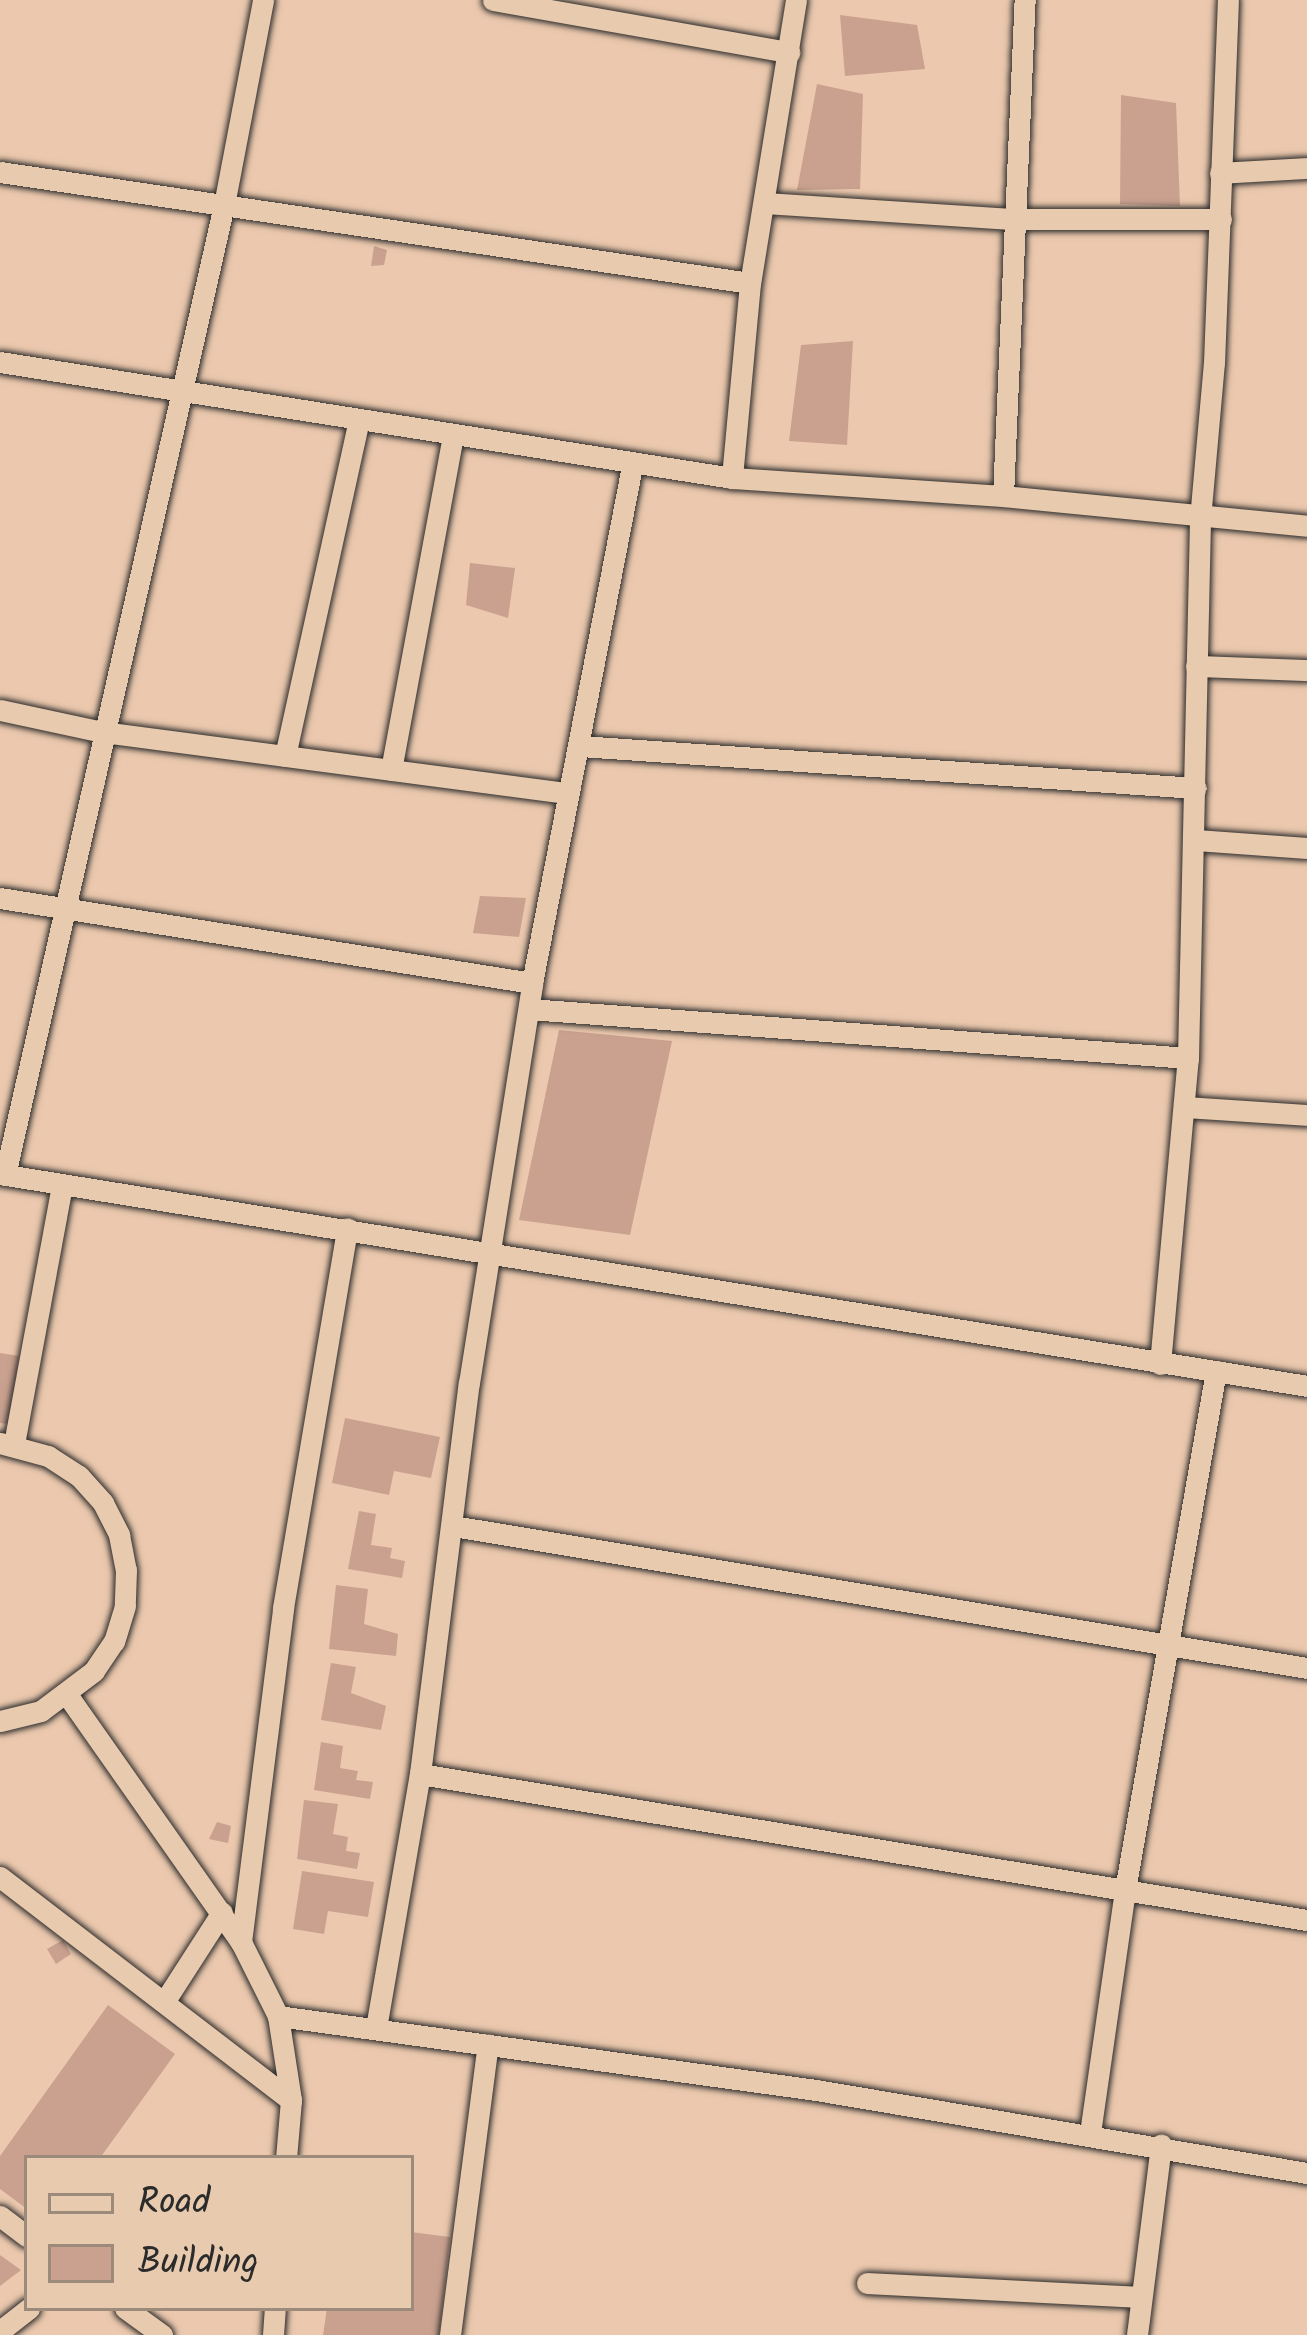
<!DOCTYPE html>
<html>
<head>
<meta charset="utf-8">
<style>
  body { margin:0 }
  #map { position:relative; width:1307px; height:2335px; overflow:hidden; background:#ecc9ae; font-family:Kalam,sans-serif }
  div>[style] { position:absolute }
  .building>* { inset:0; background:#caa18f }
  .roads { filter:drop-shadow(0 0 3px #2b2b2b) drop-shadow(0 0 3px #2b2b2b) }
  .minor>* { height:21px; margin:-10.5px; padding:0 10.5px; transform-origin:10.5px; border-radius:10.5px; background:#e8caae }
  span { translate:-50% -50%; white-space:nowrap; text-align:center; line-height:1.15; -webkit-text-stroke:10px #e8caae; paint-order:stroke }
  .legend { position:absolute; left:24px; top:2155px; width:390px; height:156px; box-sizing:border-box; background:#e8caae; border:3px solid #9c8a7a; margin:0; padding:15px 21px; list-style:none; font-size:36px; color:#2b2b2b }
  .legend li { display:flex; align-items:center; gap:24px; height:60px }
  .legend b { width:60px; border:3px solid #9c8a7a }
</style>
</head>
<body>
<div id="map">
  <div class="building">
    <i style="clip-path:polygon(840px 15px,917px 25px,925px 69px,845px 76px)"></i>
    <i style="clip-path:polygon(817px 84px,863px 94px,860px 189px,797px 190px)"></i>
    <i style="clip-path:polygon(1121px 95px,1176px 103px,1180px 206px,1120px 204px)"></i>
    <i style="clip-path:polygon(374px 246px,387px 250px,384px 265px,371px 266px)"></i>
    <i style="clip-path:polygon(853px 341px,847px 445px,789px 441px,801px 345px)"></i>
    <i style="clip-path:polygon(470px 563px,515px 568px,508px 618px,466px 605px)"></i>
    <i style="clip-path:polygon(480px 896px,526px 898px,519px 937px,473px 933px)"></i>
    <i style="clip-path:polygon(559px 1030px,672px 1041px,630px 1235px,519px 1220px)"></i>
    <i style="clip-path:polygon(0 1353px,19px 1356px,9px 1424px,0 1423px)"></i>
    <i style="clip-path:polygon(345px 1418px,440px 1437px,431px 1478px,394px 1471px,389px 1495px,332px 1483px)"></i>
    <i style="clip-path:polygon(359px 1511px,376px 1514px,371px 1545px,392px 1548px,390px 1558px,405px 1561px,402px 1578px,348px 1569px)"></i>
    <i style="clip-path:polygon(336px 1585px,368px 1589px,364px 1624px,398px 1634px,396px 1656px,329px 1649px)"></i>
    <i style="clip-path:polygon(331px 1663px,356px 1667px,351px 1693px,386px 1706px,381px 1730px,321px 1720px)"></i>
    <i style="clip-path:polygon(321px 1742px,343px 1746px,340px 1768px,358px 1771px,356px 1780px,373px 1782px,370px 1799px,314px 1790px)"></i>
    <i style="clip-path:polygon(304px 1800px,338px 1804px,333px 1834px,348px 1837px,346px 1851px,360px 1853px,357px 1869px,297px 1859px)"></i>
    <i style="clip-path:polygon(217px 1822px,231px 1826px,228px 1843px,209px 1839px)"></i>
    <i style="clip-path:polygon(302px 1871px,374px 1882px,368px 1917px,328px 1911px,324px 1934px,293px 1929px)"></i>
    <i style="clip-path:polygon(63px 1940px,71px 1954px,56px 1964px,47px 1949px)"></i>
    <i style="clip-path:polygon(108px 2005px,175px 2054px,100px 2158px,27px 2158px,27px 2209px,0 2189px,0 2156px)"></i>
    <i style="clip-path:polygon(411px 2232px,450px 2237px,439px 2335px,323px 2335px,327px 2308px,411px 2308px)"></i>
    <i style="clip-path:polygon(0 2255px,21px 2270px,0 2286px)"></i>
  </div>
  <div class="roads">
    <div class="minor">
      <i style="left:493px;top:0;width:301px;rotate:10deg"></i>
      <i style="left:796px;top:0;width:287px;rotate:99.2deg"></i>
      <i style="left:750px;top:283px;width:196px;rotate:95.3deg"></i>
      <i style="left:732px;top:478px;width:272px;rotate:3.8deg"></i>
      <i style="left:1003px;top:496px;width:305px;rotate:5.6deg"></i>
      <i style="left:0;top:172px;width:758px;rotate:8.42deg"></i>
      <i style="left:1220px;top:173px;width:87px;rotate:-3.3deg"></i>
      <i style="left:765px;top:203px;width:251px;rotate:3.7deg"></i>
      <i style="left:1015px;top:219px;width:206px"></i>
      <i style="left:0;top:362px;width:741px;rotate:9deg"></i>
      <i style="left:1003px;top:496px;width:496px;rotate:-87.5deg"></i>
      <i style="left:1196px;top:666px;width:111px;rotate:2.1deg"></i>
      <i style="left:0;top:710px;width:105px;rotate:12.1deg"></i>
      <i style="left:103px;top:732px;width:469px;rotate:7.5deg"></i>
      <i style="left:580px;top:746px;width:617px;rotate:3.9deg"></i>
      <i style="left:285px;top:756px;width:344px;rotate:-77.6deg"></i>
      <i style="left:391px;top:770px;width:341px;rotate:-79.5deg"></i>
      <i style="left:1196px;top:840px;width:111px;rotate:4.1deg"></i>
      <i style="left:0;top:898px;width:539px;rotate:9.08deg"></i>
      <i style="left:529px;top:1009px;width:661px;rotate:4.25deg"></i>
      <i style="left:1184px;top:1107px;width:123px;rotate:3.7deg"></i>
      <i style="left:0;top:1174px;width:1324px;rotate:9.21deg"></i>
      <i style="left:5px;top:1175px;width:994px;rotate:-77.28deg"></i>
      <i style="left:224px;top:205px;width:209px;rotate:-79.2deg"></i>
      <i style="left:1160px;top:1364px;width:307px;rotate:-84.8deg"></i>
      <i style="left:1188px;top:1058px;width:539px;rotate:-88.72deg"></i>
      <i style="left:1200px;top:519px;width:157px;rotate:-84.9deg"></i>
      <i style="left:1214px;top:363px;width:363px;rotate:-87.8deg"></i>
      <i style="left:0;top:1443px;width:50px;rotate:15.2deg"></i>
      <i style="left:48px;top:1456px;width:37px;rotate:33deg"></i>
      <i style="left:79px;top:1476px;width:36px;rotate:48deg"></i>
      <i style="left:103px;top:1503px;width:36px;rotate:63deg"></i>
      <i style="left:119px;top:1535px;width:36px;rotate:79deg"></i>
      <i style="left:126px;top:1570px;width:36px;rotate:92deg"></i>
      <i style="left:125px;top:1606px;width:37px;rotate:107deg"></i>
      <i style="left:114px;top:1641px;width:36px;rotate:124deg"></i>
      <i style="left:94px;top:1671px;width:66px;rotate:143deg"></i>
      <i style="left:41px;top:1711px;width:42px;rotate:166.3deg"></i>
      <i style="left:14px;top:1444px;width:264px;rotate:-79.5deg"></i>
      <i style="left:453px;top:1526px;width:866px;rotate:9.44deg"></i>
      <i style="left:68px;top:1696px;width:301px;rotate:54.9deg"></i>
      <i style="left:241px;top:1942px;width:83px;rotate:63.4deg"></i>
      <i style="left:278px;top:2016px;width:85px;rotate:81.2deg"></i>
      <i style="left:291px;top:2100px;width:58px;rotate:94.9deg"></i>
      <i style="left:420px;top:1774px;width:899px;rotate:9.35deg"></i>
      <i style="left:0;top:1877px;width:367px;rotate:37.5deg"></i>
      <i style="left:241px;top:1942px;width:337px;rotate:-82.8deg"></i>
      <i style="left:283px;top:1608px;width:385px;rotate:-80.4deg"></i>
      <i style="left:166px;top:1999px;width:103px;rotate:-57.2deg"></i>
      <i style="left:278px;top:2016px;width:543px;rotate:7.83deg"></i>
      <i style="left:816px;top:2090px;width:498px;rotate:9.6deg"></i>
      <i style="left:376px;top:2028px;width:258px;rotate:-80.2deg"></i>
      <i style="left:420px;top:1774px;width:394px;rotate:-82.9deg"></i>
      <i style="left:469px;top:1383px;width:405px;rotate:-81deg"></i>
      <i style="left:532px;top:983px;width:527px;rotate:-79.05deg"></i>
      <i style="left:1090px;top:2133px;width:246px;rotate:-81.8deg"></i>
      <i style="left:1125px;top:1890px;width:527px;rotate:-80.06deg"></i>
      <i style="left:0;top:2216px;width:34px;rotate:37deg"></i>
      <i style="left:867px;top:2283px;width:274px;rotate:2.9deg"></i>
      <i style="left:125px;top:2308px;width:46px;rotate:36.1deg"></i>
      <i style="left:0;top:2331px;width:37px;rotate:-38deg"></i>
      <i style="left:273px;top:2335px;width:27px;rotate:-86deg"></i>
      <i style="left:450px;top:2335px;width:293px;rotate:-82.6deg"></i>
      <i style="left:1137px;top:2335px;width:192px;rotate:-82.8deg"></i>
    </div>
  </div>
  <ul class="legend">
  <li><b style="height:15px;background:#e8caae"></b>Road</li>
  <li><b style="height:33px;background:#caa18f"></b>Building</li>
  </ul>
</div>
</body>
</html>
